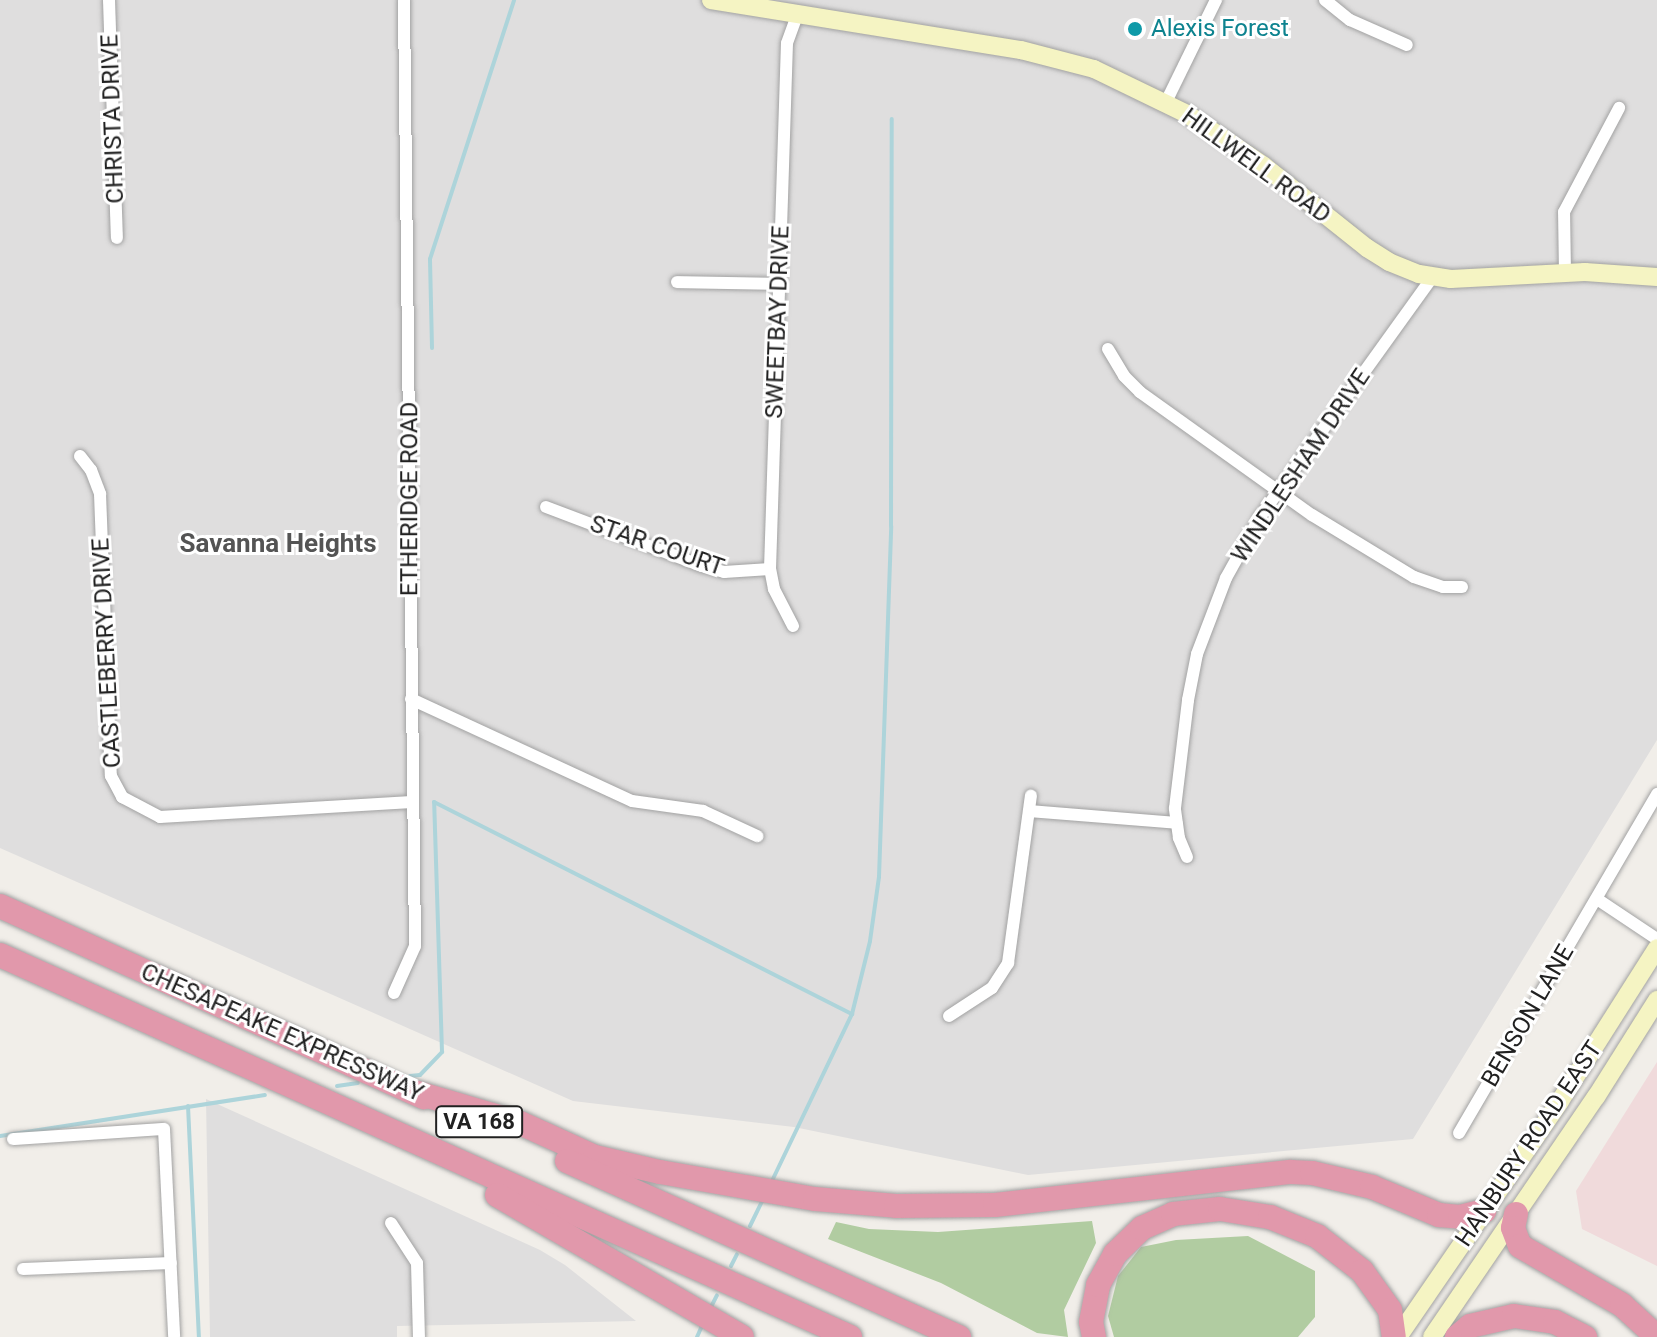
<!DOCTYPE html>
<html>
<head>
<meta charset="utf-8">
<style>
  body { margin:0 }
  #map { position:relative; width:1657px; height:1337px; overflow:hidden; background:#f1eee9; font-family:Roboto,sans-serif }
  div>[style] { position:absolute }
  .residential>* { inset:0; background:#dfdede }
  .commercial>* { inset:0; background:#f0dadb }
  .forest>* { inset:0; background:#b1cca1 }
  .stream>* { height:4px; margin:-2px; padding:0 2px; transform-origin:2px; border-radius:2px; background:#add4da }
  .roads { filter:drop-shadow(0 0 2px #a2a2a2) drop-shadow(0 0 2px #a2a2a2) }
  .street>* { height:12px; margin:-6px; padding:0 6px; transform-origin:6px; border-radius:6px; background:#fff }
  .secondary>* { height:18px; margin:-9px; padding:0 9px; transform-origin:9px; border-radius:9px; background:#f5f4c3 }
  .highway>* { height:24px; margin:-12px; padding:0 12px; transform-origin:12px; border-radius:12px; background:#e198ab }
  .dots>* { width:22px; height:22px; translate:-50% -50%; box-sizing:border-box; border:4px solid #fff; border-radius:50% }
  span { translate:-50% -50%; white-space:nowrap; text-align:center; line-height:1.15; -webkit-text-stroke:6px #fff; paint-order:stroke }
  .shield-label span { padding:2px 6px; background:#fff; border:2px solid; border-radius:6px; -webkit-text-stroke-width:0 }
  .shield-label { font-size:22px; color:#212121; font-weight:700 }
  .culture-label { font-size:24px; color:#0d838f }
  .left { translate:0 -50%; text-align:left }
  .street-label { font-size:24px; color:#212121 }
  .neighbourhood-label { font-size:26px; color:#545454; font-weight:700 }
</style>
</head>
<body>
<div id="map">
  <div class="residential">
    <i style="clip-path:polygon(0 0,1657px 0,1657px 740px,1413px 1139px,1028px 1175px,794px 1127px,573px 1101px,0 848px)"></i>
    <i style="clip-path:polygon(206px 1099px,540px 1250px,565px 1265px,636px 1321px,397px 1326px,397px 1337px,210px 1337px)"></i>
  </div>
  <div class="commercial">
    <i style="clip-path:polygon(1657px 1062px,1657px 1266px,1582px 1229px,1576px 1191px)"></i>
  </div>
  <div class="forest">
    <i style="clip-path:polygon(1092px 1221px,1096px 1243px,1064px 1310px,1068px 1337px,1037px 1333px,941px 1283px,828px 1239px,836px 1222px,869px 1229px,938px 1232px)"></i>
    <i style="clip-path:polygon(1248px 1236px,1315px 1271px,1315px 1317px,1298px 1337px,1114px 1337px,1108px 1316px,1118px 1276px,1141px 1247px,1176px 1240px)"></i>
  </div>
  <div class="stream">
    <i style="left:432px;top:348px;width:89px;rotate:-91.3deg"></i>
    <i style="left:430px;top:259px;width:272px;rotate:-72deg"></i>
    <i style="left:410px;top:1076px;width:10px;rotate:-6deg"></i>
    <i style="left:420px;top:1075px;width:32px;rotate:-46deg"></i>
    <i style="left:442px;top:1052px;width:250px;rotate:-91.8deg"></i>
    <i style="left:434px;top:802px;width:469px;rotate:26.9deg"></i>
    <i style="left:337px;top:1086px;width:21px;rotate:-8deg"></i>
    <i style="left:188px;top:1106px;width:231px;rotate:87.3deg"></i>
    <i style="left:0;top:1136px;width:268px;rotate:-8.8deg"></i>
    <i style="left:771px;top:1183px;width:187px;rotate:-64.4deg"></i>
    <i style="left:852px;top:1014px;width:75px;rotate:-76.1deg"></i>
    <i style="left:870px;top:941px;width:65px;rotate:-82deg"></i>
    <i style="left:879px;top:877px;width:351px;rotate:-88deg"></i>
    <i style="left:891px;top:526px;width:407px;rotate:-89.9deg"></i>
    <i style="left:750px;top:1226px;width:28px;rotate:-64deg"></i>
    <i style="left:731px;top:1266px;width:13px;rotate:-63deg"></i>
    <i style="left:711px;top:1307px;width:13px;rotate:-63deg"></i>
    <i style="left:697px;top:1337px;width:12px;rotate:-66deg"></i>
  </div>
  <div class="roads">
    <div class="street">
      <i style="left:109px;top:0;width:238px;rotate:88.1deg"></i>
      <i style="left:1325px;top:0;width:32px;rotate:39deg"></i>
      <i style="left:1350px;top:20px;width:62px;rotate:23.7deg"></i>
      <i style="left:1166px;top:102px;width:114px;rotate:-63.9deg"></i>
      <i style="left:1565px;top:273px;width:61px;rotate:-90.9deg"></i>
      <i style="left:1564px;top:212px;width:118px;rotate:-62.1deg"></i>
      <i style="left:677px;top:282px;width:101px;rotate:1.1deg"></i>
      <i style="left:1108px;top:349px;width:31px;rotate:59deg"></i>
      <i style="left:1124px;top:376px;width:23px;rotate:45deg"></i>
      <i style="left:1140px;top:392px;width:211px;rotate:35.6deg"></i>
      <i style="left:1312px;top:515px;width:119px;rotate:31.3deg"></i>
      <i style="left:1414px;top:577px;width:31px;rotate:19deg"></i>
      <i style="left:1443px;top:587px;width:19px"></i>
      <i style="left:80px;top:456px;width:18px;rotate:52deg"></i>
      <i style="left:91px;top:470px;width:26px;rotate:69deg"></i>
      <i style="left:100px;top:494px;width:282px;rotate:87.8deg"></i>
      <i style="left:111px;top:776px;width:24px;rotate:62deg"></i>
      <i style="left:122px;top:797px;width:43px;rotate:27.8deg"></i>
      <i style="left:160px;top:817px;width:252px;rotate:-3.4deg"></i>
      <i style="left:546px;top:507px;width:167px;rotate:20.7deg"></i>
      <i style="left:702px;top:566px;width:23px;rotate:15deg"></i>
      <i style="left:724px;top:572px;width:46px;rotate:-3.7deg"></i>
      <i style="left:793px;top:626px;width:42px;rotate:-117.2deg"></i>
      <i style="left:774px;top:589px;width:20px;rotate:-101deg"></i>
      <i style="left:770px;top:569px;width:526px;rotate:-88.15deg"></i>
      <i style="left:787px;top:43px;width:30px;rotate:-70deg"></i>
      <i style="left:411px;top:699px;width:243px;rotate:24.8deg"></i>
      <i style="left:632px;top:801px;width:72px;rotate:8deg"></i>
      <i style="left:703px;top:811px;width:60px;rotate:24.8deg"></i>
      <i style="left:1029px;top:811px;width:148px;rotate:4.6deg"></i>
      <i style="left:1187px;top:857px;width:21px;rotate:-113deg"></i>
      <i style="left:1179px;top:838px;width:30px;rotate:-98deg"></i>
      <i style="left:1175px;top:808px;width:109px;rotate:-83.1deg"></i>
      <i style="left:1188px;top:700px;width:47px;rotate:-78.9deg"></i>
      <i style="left:1197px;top:654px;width:81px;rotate:-69.1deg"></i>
      <i style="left:1226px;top:578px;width:70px;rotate:-60.9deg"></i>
      <i style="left:1260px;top:517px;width:297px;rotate:-54.3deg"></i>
      <i style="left:1597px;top:899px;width:72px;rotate:33.7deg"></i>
      <i style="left:394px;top:993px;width:51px;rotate:-65.9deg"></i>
      <i style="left:415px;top:946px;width:946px;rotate:-90.67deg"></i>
      <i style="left:949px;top:1016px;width:51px;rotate:-33.1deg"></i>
      <i style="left:992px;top:988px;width:30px;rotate:-57deg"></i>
      <i style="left:1008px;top:963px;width:169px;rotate:-82.2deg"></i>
      <i style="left:1459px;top:1133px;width:393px;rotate:-59.7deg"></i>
      <i style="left:13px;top:1139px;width:151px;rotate:-3.8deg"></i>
      <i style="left:164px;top:1129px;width:208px;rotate:87.2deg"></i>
      <i style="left:391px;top:1223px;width:48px;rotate:57deg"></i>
      <i style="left:417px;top:1263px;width:74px;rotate:88.5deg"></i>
      <i style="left:23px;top:1269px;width:148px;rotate:-2.3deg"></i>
    </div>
    <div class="secondary">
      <i style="left:711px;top:0;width:314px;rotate:9.2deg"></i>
      <i style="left:1021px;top:50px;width:75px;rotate:14.6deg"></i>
      <i style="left:1094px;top:69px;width:103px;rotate:25.8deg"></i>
      <i style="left:1187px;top:114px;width:93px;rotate:34deg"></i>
      <i style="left:1264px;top:166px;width:132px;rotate:38.5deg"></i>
      <i style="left:1367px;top:248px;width:26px;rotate:32deg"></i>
      <i style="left:1389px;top:262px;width:32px;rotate:22deg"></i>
      <i style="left:1419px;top:274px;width:32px;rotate:9deg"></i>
      <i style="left:1451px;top:279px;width:134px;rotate:-3deg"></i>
      <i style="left:1585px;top:272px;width:72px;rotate:4deg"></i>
      <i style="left:1398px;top:1337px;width:286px;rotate:-55.5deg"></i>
      <i style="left:1560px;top:1101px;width:181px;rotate:-57.6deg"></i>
      <i style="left:1432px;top:1337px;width:291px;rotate:-55.7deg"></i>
      <i style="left:1596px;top:1097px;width:115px;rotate:-57.8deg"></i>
    </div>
    <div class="highway">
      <i style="left:0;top:906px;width:465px;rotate:24.3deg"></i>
      <i style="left:0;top:955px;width:932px;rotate:24.2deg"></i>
      <i style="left:411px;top:1091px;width:114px;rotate:16.4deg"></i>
      <i style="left:520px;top:1123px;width:82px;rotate:24.4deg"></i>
      <i style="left:595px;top:1157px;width:67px;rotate:13deg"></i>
      <i style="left:660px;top:1172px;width:157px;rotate:9.9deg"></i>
      <i style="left:815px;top:1199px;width:81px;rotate:4.9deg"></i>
      <i style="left:896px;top:1206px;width:99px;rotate:-0.6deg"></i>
      <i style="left:995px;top:1205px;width:298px;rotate:-6.4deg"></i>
      <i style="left:1291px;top:1172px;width:21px;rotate:3deg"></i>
      <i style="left:1312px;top:1173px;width:62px;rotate:13.1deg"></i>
      <i style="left:1372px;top:1187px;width:73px;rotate:22.7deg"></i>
      <i style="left:1439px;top:1215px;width:21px;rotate:5deg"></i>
      <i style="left:1460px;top:1217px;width:25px;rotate:-14deg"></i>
      <i style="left:567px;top:1161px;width:430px;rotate:24.2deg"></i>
      <i style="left:497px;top:1195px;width:283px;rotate:30.1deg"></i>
      <i style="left:1516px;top:1214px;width:14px;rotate:102deg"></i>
      <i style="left:1513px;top:1228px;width:19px;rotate:69deg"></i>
      <i style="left:1520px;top:1246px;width:118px;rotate:30deg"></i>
      <i style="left:1622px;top:1305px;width:47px;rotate:42.4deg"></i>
      <i style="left:1094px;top:1337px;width:15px;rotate:-101deg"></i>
      <i style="left:1091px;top:1322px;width:38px;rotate:-79deg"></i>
      <i style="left:1098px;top:1285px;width:35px;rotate:-61deg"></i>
      <i style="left:1115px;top:1254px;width:37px;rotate:-44deg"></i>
      <i style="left:1142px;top:1228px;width:34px;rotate:-24deg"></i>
      <i style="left:1173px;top:1214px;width:47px;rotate:-6.1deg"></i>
      <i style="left:1220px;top:1209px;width:51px;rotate:9.1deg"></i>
      <i style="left:1270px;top:1217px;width:51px;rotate:22deg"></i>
      <i style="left:1317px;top:1236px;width:57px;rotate:37.9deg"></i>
      <i style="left:1362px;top:1271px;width:48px;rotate:54.3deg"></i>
      <i style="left:1390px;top:1310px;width:27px;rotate:82deg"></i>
      <i style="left:1457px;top:1337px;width:17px;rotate:-40deg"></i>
      <i style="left:1470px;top:1326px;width:45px;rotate:-12.8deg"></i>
      <i style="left:1514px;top:1316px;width:41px;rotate:8.3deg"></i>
      <i style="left:1555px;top:1322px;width:34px;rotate:27deg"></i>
    </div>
  </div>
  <div class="dots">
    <i style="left:1135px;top:29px;background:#0f9aa8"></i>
  </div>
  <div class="shield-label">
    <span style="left:479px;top:1122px">VA 168</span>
  </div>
  <div class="culture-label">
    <span class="left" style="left:1151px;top:29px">Alexis Forest</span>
  </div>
  <div class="street-label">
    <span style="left:113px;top:119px;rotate:-92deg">CHRISTA DRIVE</span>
    <span style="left:1256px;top:166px;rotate:36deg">HILLWELL ROAD</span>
    <span style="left:778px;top:322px;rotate:-88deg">SWEETBAY DRIVE</span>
    <span style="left:1301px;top:466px;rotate:-56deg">WINDLESHAM DRIVE</span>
    <span style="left:410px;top:499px;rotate:-90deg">ETHERIDGE ROAD</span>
    <span style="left:657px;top:546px;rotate:19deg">STAR COURT</span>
    <span style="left:107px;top:653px;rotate:-93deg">CASTLEBERRY DRIVE</span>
    <span style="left:1528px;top:1016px;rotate:-60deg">BENSON LANE</span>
    <span style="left:282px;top:1033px;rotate:24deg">CHESAPEAKE EXPRESSWAY</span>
    <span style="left:1529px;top:1144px;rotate:-56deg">HANBURY ROAD EAST</span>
  </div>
  <div class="neighbourhood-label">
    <span style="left:278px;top:544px">Savanna Heights</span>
  </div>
</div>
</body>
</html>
